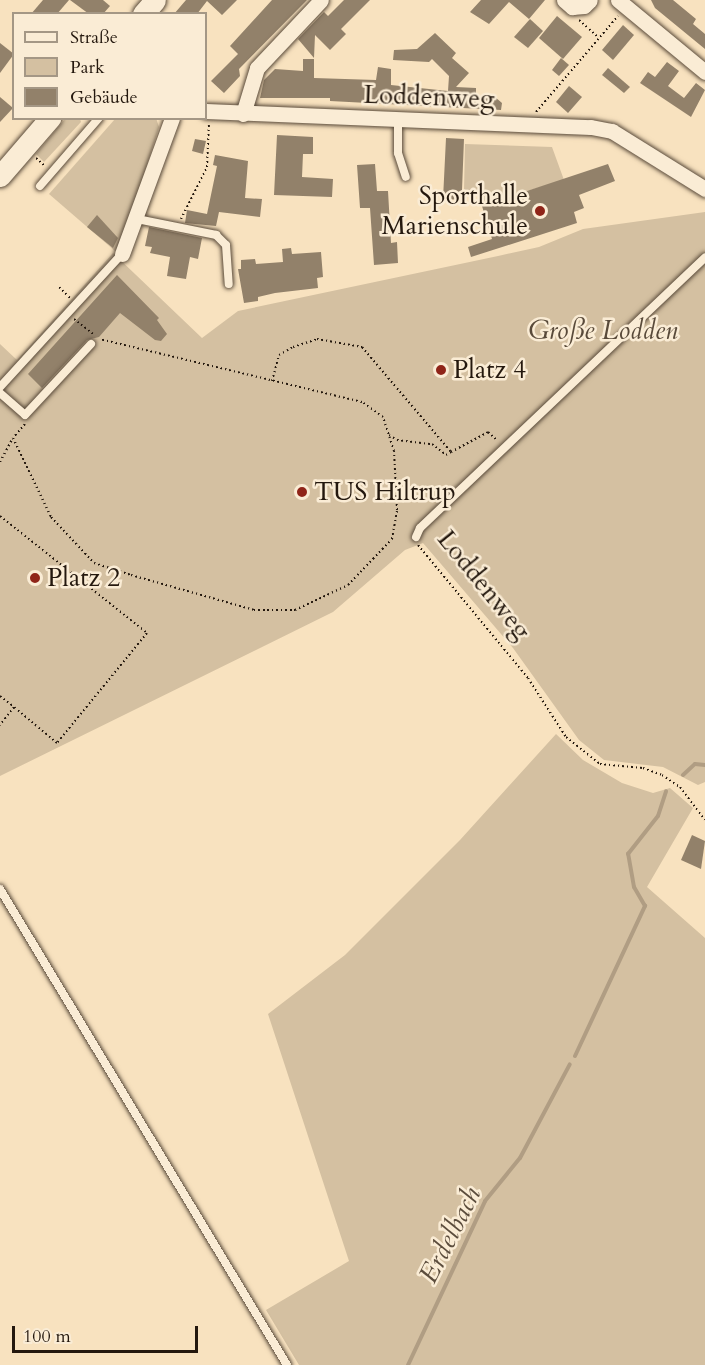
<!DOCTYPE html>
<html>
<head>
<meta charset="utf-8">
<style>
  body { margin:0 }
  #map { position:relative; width:705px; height:1365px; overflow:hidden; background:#f8e2bf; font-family:Cardo,serif }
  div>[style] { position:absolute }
  .green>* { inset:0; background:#d4c0a1 }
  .stream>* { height:4px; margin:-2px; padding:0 2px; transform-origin:2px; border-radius:2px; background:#b09d83 }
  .building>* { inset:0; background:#92816a }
  .path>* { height:2px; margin-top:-1px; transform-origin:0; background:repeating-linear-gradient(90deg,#24180e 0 1.5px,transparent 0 4.5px) }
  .roads { filter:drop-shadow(0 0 2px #594a3a) drop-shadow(0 0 2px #594a3a) }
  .lane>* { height:8px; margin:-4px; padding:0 4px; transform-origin:4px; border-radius:4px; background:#faecd5 }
  .street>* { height:15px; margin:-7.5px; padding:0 7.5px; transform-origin:7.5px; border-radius:7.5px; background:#faecd5 }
  .secondary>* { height:21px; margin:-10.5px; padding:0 10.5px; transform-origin:10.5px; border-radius:10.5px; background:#faecd5 }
  .dots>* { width:16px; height:16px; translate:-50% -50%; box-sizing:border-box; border:3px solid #faecd5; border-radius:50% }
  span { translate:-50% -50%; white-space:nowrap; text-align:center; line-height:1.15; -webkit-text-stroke:5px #faecd5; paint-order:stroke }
  .street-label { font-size:26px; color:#24180e }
  .poi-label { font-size:26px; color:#24180e }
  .right { translate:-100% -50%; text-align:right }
  .left { translate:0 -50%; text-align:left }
  .park-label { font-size:26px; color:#594a3a; font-style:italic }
  .water-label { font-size:27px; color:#5c4d3d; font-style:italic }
  .legend { position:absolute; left:12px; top:12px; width:195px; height:108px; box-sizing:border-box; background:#faecd5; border:2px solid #a49785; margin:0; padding:8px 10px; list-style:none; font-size:18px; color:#24180e }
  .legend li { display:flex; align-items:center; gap:12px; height:30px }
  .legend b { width:30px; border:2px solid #a49785 }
  .scale { position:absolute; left:12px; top:1326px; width:186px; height:27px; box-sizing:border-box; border:3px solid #24180e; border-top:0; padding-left:8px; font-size:18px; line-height:21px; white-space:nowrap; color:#24180e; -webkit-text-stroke:4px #faecd5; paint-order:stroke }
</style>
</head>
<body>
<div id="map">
  <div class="green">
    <i style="clip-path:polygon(156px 118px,159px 127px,124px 237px,115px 251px,49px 194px,115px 119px)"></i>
    <i style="clip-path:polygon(65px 119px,80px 119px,81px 122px,44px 162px,36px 154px)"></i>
    <i style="clip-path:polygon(465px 144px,552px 147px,564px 180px,482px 204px,479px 193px,468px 195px,468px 190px,464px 190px)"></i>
    <i style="clip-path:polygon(705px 212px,705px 782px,698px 785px,663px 767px,604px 760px,579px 740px,513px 648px,423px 543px,405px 550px,333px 612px,0 776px,0 344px,17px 360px,113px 253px,202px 338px,238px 311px,498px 256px,539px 247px,583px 229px)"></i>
    <i style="clip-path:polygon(556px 734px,583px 760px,622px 783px,653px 793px,670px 788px,693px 808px,647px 887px,705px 938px,705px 1365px,299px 1365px,266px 1310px,349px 1261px,268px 1014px,345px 955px,460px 840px)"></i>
  </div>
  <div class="stream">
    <i style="left:683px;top:775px;width:16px;rotate:-43deg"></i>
    <i style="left:695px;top:764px;width:10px;rotate:6deg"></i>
    <i style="left:575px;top:1056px;width:166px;rotate:-65deg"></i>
    <i style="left:645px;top:906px;width:22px;rotate:-120deg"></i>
    <i style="left:634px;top:887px;width:34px;rotate:-100deg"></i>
    <i style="left:628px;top:854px;width:48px;rotate:-51.7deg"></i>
    <i style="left:658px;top:816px;width:26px;rotate:-72deg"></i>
    <i style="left:408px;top:1365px;width:181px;rotate:-64.8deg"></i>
    <i style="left:485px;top:1201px;width:55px;rotate:-50.9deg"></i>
    <i style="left:520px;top:1158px;width:106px;rotate:-62deg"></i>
  </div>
  <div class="building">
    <i style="clip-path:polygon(43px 0,69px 0,57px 14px,31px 14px)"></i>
    <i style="clip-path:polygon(70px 0,103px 0,110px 6px,103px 14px,89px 14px)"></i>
    <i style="clip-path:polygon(186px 0,237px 0,222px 15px,207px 1px,197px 14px,174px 14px)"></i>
    <i style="clip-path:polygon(272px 0,307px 0,239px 69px,240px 76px,224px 93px,211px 81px,238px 54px,230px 46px)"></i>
    <i style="clip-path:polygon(344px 0,370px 0,341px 29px,346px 34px,330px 50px,315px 35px,314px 58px,298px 39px,324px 12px,328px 16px)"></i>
    <i style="clip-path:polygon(481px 0,545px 0,529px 19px,509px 2px,489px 24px,470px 12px)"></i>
    <i style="clip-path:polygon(651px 0,673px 0,696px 19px,693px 24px,705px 34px,705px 49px,655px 8px)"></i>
    <i style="clip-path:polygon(557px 16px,582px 37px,563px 59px,539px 38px)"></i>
    <i style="clip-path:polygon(530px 19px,543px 31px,528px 48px,514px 37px)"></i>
    <i style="clip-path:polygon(623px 25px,634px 35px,613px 60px,602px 50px)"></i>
    <i style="clip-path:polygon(435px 33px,456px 53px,452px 58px,469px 73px,456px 87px,476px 88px,476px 96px,495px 97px,502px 103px,501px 110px,330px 101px,330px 98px,260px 98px,264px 80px,275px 69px,303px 71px,303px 59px,314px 59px,314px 78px,376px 80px,378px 67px,391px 69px,391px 85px,448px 91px,449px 76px,432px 59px,429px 62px,393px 60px,394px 50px,417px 49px)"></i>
    <i style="clip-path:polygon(0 43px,14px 54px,0 73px)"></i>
    <i style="clip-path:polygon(561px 58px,569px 65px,559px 76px,552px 70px)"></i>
    <i style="clip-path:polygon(667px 62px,679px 71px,668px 86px,684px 98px,696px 83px,705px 90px,691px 117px,640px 83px,648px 72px,655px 77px)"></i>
    <i style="clip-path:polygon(608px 68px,630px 87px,624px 93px,602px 75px)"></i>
    <i style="clip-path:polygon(569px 86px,582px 97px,568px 113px,556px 102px)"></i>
    <i style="clip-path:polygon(0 97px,13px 108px,0 122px)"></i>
    <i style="clip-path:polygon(277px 135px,313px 137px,313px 154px,303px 154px,302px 177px,333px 179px,332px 197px,274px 195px)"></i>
    <i style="clip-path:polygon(446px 138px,464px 139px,462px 190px,466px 190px,466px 200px,443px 199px)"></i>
    <i style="clip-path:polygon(195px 139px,206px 141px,203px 154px,192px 151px)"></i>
    <i style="clip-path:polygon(215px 155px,248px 161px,245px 198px,262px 199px,260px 217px,219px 212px,216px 226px,185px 223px,187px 210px,207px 214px,217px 166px,213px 165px)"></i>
    <i style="clip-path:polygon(375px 164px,377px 191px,388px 191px,391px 243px,397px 242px,398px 263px,374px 265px,370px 208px,360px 208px,357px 165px)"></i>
    <i style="clip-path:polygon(608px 164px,615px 181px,579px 195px,584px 208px,574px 212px,577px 223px,471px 257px,468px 247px,492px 239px,482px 206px)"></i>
    <i style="clip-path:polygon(97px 215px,118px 238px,113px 248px,87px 227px)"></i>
    <i style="clip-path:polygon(149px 227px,202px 238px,198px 259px,190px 257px,186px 279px,167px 276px,170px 257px,150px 253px,152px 247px,145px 246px)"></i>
    <i style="clip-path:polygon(291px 248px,292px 254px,321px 252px,323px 277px,317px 278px,318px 288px,275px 293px,258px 297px,258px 301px,244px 303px,238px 269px,241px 269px,241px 260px,255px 259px,256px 264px,283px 262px,282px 249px)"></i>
    <i style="clip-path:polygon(117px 275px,159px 318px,157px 320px,167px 334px,161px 341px,155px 340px,120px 313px,99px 337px,87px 340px,42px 388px,28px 374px)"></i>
    <i style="clip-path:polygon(692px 835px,705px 841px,701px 869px,681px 860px)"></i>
  </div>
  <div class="path">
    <i style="left:579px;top:20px;width:27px;rotate:42deg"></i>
    <i style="left:536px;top:112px;width:126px;rotate:-49.5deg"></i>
    <i style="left:36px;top:158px;width:12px;rotate:42deg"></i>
    <i style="left:181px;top:219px;width:58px;rotate:-63.4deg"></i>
    <i style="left:207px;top:167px;width:44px;rotate:-87.4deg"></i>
    <i style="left:59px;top:287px;width:16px;rotate:45deg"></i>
    <i style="left:74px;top:319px;width:24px;rotate:38deg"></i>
    <i style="left:272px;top:381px;width:27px;rotate:-75deg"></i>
    <i style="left:279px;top:355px;width:16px;rotate:-30deg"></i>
    <i style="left:293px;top:347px;width:25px;rotate:-18deg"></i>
    <i style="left:317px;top:339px;width:46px;rotate:10.1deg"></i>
    <i style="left:362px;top:347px;width:138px;rotate:49.7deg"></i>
    <i style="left:451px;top:452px;width:42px;rotate:-28.4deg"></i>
    <i style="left:488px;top:432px;width:13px;rotate:42deg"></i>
    <i style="left:25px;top:424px;width:18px;rotate:131deg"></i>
    <i style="left:13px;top:438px;width:88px;rotate:64.3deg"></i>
    <i style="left:51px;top:517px;width:63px;rotate:46.9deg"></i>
    <i style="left:94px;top:563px;width:39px;rotate:18deg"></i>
    <i style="left:131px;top:575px;width:128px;rotate:15.9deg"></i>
    <i style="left:254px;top:610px;width:41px"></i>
    <i style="left:295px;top:610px;width:59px;rotate:-25.3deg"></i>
    <i style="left:348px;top:585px;width:64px;rotate:-46.3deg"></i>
    <i style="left:392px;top:539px;width:29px;rotate:-80deg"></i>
    <i style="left:397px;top:510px;width:59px;rotate:-92.9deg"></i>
    <i style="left:394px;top:451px;width:36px;rotate:-108deg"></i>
    <i style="left:383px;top:417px;width:26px;rotate:-144deg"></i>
    <i style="left:362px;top:402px;width:269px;rotate:-166.5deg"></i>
    <i style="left:389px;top:435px;width:9px;rotate:32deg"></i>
    <i style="left:397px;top:440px;width:35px;rotate:7deg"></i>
    <i style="left:432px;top:444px;width:18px;rotate:38deg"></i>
    <i style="left:446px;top:455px;width:6px;rotate:-31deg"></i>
    <i style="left:0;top:462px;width:27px;rotate:-62deg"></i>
    <i style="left:0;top:516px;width:188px;rotate:38.5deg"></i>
    <i style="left:147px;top:633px;width:142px;rotate:129.3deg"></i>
    <i style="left:57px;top:743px;width:56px;rotate:-140.1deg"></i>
    <i style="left:14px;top:707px;width:23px;rotate:128deg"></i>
    <i style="left:418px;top:545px;width:173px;rotate:50.4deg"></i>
    <i style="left:528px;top:678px;width:70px;rotate:57.2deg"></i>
    <i style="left:566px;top:737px;width:43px;rotate:38.5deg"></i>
    <i style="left:600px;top:764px;width:43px;rotate:5.3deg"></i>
    <i style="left:643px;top:768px;width:20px;rotate:20deg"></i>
    <i style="left:662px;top:775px;width:22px;rotate:34deg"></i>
    <i style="left:680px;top:787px;width:41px;rotate:52.9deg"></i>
    <i style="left:0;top:696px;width:18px;rotate:38deg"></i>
  </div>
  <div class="roads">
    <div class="lane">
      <i style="left:398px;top:120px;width:33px;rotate:90deg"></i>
      <i style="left:398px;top:153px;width:25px;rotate:72deg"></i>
      <i style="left:40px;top:186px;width:90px;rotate:-49.1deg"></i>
      <i style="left:137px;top:219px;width:81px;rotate:11.4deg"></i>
      <i style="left:216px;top:235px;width:14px;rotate:45deg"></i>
      <i style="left:226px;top:245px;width:39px;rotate:86deg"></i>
      <i style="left:0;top:387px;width:180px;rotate:-47.5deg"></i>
      <i style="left:0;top:393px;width:33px;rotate:41deg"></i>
      <i style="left:25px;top:415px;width:97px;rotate:-47.1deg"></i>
      <i style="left:416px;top:537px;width:10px;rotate:-66deg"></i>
      <i style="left:420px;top:528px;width:393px;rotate:-43.5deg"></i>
      <i style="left:0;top:889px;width:556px;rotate:58.91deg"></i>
    </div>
    <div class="street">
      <i style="left:564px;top:0;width:11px;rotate:41deg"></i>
      <i style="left:572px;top:7px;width:12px;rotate:-5deg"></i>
      <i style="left:584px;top:6px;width:8px;rotate:-45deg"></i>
      <i style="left:618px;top:0;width:113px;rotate:39.6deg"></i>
      <i style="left:206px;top:111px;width:385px;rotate:2.4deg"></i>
      <i style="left:591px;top:127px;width:21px;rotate:11deg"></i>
      <i style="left:612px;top:131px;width:110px;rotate:31.9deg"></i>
      <i style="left:243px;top:114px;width:48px;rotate:-73.1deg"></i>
      <i style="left:257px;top:68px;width:93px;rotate:-46.7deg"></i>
      <i style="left:122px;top:254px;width:145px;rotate:-69.8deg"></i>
    </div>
    <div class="secondary">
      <i style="left:143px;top:14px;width:18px;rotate:-49deg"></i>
      <i style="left:0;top:176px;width:77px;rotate:-49.2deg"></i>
    </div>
  </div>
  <div class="dots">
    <i style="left:540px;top:211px;background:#8f2418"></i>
    <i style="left:441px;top:370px;background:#8f2418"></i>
    <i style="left:302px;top:492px;background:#8f2418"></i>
    <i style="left:35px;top:578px;background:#8f2418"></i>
  </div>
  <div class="street-label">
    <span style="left:429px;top:97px;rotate:2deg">Loddenweg</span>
    <span style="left:484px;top:585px;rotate:51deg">Loddenweg</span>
  </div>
  <div class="poi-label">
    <span class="right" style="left:528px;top:211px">Sporthalle<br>Marienschule</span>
    <span class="left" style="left:453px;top:370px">Platz 4</span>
    <span class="left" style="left:314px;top:492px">TUS Hiltrup</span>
    <span class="left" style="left:47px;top:578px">Platz 2</span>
  </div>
  <div class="park-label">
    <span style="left:603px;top:331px">Große Lodden</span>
  </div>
  <div class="water-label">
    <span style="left:450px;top:1235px;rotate:-63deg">Erdelbach</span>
  </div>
  <ul class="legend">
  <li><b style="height:8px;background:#faecd5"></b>Straße</li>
  <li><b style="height:16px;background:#d4c0a1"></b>Park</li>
  <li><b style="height:16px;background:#92816a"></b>Gebäude</li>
  </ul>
  <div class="scale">100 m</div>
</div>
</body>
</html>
